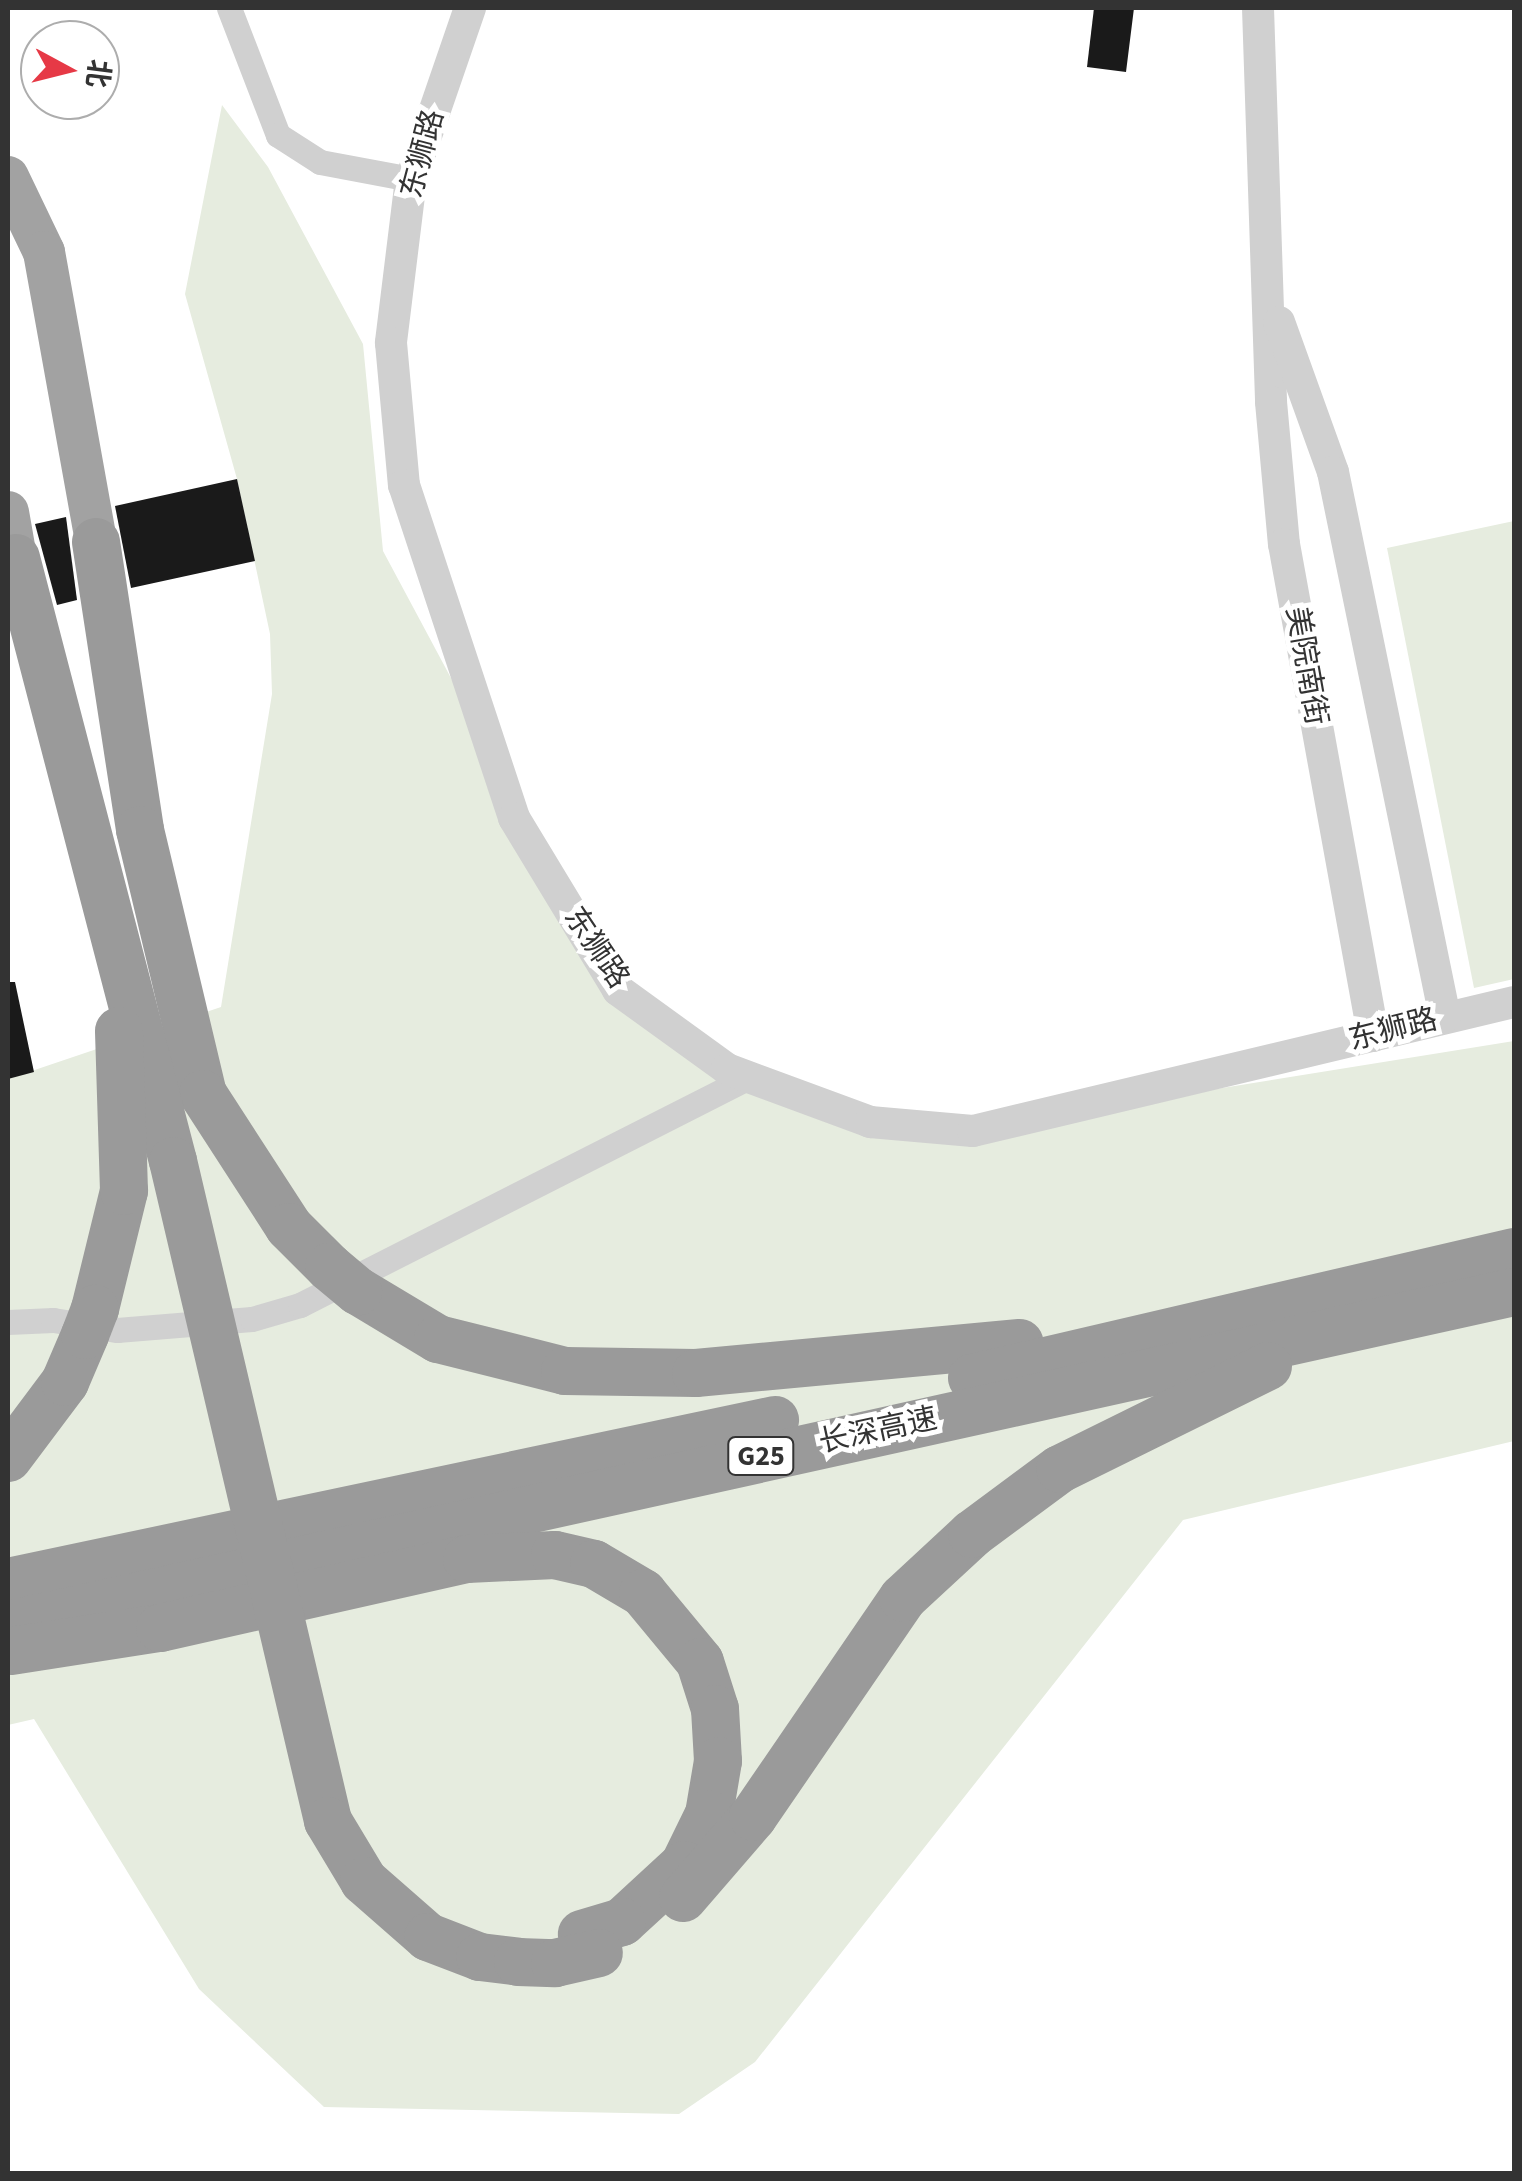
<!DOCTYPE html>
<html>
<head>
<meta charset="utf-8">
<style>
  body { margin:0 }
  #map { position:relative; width:1522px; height:2181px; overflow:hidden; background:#fff; font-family:"Source Sans 3","Noto Sans SC",sans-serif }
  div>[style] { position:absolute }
  .green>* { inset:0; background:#e6ecdf }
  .building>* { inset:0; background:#1a1a1a }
  .minor>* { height:25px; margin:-12.5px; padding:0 12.5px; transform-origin:12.5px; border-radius:12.5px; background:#d0d0d0 }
  .tertiary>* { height:32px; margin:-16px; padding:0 16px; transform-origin:16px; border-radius:16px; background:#d0d0d0 }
  .trunk>* { height:42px; margin:-21px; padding:0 21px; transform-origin:21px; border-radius:21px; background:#a2a2a2 }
  .motorway>* { height:48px; margin:-24px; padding:0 24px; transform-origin:24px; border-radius:24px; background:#9a9a9a }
  .motorway-bridge>* { height:48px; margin:-24px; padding:0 24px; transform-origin:24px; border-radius:24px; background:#9a9a9a }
  span { translate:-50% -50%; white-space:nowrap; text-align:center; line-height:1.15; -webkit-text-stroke:10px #fff; paint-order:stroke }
  .shield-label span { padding:2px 8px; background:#fff; border:2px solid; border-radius:8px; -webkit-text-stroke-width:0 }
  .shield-label { font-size:28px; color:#333; font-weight:700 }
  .street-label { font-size:30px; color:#333 }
  .frame { position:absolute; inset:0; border:10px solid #333; pointer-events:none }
  .north { position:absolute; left:20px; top:20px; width:100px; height:100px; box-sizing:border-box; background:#fff; border:2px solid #adadad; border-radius:50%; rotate:97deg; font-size:28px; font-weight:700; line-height:40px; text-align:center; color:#333 }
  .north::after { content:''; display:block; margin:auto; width:35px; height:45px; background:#e63946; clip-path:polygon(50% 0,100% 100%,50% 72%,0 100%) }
</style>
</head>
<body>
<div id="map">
  <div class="green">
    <i style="clip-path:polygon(222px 105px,268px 167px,363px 344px,383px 551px,618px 990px,749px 1077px,870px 1122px,1017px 1121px,1514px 1041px,1514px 1441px,1183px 1520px,755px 2062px,679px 2114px,324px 2107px,199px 1989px,34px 1719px,8px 1725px,8px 1079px,221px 1007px,272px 694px,270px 634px,237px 479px,185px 294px)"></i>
    <i style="clip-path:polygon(1514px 521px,1514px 979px,1474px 988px,1387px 548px)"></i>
  </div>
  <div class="building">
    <i style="clip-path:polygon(1094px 8px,1134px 8px,1126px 72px,1087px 67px)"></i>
    <i style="clip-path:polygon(237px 479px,255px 561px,131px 588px,115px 506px)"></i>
    <i style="clip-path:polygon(66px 517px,77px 600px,57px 605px,35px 524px)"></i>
    <i style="clip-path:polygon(8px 982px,15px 982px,34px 1072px,8px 1079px)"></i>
  </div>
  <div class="minor">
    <i style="left:229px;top:8px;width:136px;rotate:68.9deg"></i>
    <i style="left:278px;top:135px;width:50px;rotate:32.7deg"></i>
    <i style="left:320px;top:162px;width:93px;rotate:10.6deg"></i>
    <i style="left:8px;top:1322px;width:45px;rotate:-2.5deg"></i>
    <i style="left:53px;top:1320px;width:65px;rotate:8.9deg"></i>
    <i style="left:117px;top:1330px;width:135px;rotate:-4.7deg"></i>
    <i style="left:252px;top:1319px;width:50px;rotate:-16.3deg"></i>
    <i style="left:300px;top:1305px;width:504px;rotate:-26.92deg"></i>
  </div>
  <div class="tertiary">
    <i style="left:470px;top:8px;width:181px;rotate:109deg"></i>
    <i style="left:411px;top:179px;width:165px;rotate:97deg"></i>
    <i style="left:391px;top:343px;width:143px;rotate:84.8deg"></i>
    <i style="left:404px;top:485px;width:351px;rotate:71.7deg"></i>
    <i style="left:514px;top:818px;width:201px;rotate:58.8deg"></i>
    <i style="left:618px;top:990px;width:135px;rotate:35.9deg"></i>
    <i style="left:727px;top:1069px;width:153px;rotate:20.3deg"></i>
    <i style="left:870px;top:1122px;width:103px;rotate:5deg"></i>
    <i style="left:973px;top:1131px;width:556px;rotate:-13.41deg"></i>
    <i style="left:1258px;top:8px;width:394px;rotate:88.1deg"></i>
    <i style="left:1271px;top:402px;width:143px;rotate:84.8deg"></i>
    <i style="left:1284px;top:544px;width:500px;rotate:79.7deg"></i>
    <i style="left:1279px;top:322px;width:159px;rotate:70.2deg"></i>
    <i style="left:1333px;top:472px;width:556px;rotate:78.39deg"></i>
  </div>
  <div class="trunk">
    <i style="left:8px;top:177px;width:83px;rotate:64.4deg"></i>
    <i style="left:44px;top:252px;width:295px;rotate:79.8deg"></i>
    <i style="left:8px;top:512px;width:47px;rotate:80.1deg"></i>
  </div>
  <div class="motorway">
    <i style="left:96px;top:542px;width:291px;rotate:81.3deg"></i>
    <i style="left:140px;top:830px;width:271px;rotate:76.6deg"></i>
    <i style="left:203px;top:1094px;width:158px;rotate:57.1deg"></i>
    <i style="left:289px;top:1227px;width:57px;rotate:45deg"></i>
    <i style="left:16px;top:558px;width:623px;rotate:75.41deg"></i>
    <i style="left:358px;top:1291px;width:93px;rotate:31deg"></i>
    <i style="left:438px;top:1339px;width:131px;rotate:14.1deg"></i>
    <i style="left:565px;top:1371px;width:131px;rotate:0.9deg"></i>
    <i style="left:696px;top:1373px;width:325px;rotate:-5.3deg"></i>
    <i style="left:95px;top:1309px;width:122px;rotate:-76.2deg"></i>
    <i style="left:124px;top:1191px;width:160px;rotate:-91.8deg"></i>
    <i style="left:972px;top:1378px;width:556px;rotate:-13.09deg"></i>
    <i style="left:8px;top:1458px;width:95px;rotate:-53.1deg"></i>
    <i style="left:65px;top:1382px;width:51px;rotate:-66.9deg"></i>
    <i style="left:8px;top:1582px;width:784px;rotate:-11.93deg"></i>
    <i style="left:8px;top:1625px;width:1542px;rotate:-12.47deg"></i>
    <i style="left:11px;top:1651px;width:151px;rotate:-8.8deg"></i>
    <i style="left:160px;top:1628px;width:315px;rotate:-12.7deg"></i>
    <i style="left:467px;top:1559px;width:88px;rotate:-2.6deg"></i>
    <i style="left:555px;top:1555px;width:40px;rotate:13deg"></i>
    <i style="left:594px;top:1564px;width:57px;rotate:30.6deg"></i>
    <i style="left:643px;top:1593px;width:89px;rotate:50.4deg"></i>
    <i style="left:700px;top:1662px;width:49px;rotate:72.3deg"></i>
    <i style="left:715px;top:1709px;width:52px;rotate:86.7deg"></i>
    <i style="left:718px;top:1761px;width:54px;rotate:99.6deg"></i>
    <i style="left:709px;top:1814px;width:57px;rotate:116.1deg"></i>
    <i style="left:684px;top:1865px;width:84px;rotate:137.4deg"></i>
    <i style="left:622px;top:1922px;width:42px;rotate:163.3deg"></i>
    <i style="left:683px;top:1898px;width:107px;rotate:-49.2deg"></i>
    <i style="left:753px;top:1817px;width:265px;rotate:-55.6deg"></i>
    <i style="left:903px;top:1598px;width:94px;rotate:-42.8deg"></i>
    <i style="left:972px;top:1534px;width:109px;rotate:-36.5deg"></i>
    <i style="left:1060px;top:1469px;width:232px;rotate:-26.3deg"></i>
  </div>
  <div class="motorway-bridge">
    <i style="left:173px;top:1161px;width:678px;rotate:76.78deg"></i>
    <i style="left:328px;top:1821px;width:70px;rotate:59deg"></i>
    <i style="left:364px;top:1881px;width:85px;rotate:41.2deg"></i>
    <i style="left:428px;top:1937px;width:56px;rotate:21deg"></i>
    <i style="left:480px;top:1957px;width:38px;rotate:7deg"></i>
    <i style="left:518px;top:1962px;width:37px;rotate:2deg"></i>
    <i style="left:555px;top:1963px;width:45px;rotate:-12.8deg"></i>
    <i style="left:329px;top:1267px;width:38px;rotate:40deg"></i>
    <i style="left:85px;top:1335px;width:28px;rotate:-69deg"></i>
  </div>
  <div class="shield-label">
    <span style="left:761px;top:1456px">G25</span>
  </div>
  <div class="street-label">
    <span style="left:423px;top:154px;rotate:-75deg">东狮路</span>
    <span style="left:1306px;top:666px;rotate:80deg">美院南街</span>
    <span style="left:596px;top:948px;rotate:56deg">东狮路</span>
    <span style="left:1393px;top:1030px;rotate:-14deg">东狮路</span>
    <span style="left:878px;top:1431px;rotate:-12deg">长深高速</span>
  </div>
  <div class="frame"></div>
  <div class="north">北</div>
</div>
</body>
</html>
